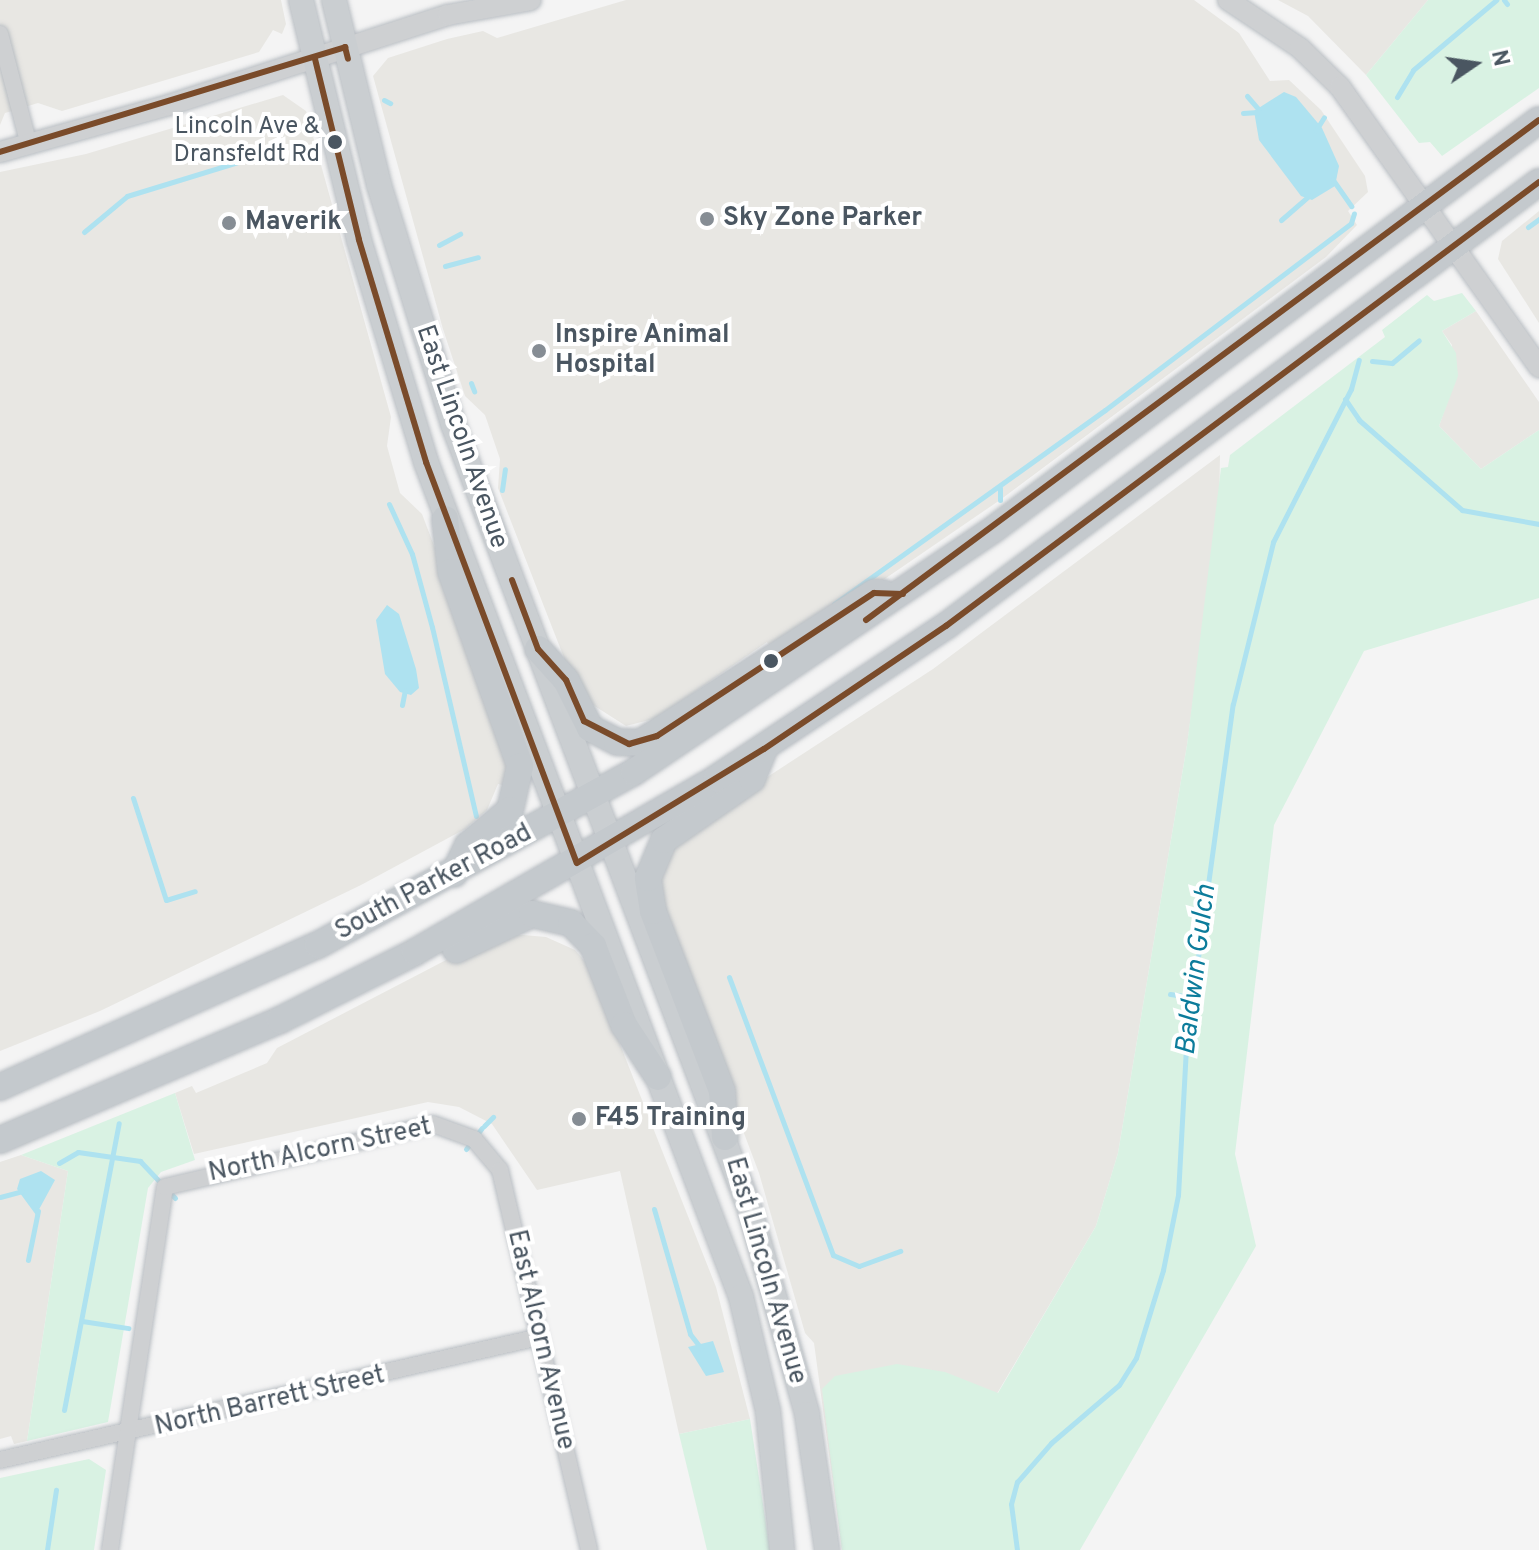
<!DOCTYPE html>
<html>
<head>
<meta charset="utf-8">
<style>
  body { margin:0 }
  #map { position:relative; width:1539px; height:1550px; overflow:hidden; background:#f4f4f4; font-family:Overpass,sans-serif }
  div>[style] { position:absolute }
  .commercial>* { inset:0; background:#e8e7e3 }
  .green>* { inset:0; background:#d9f2e3 }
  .water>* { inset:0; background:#aee2f0 }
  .stream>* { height:5px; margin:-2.5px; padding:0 2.5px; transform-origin:2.5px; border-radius:2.5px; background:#aee2f0 }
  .roads { filter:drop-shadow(0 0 2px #b9bec3) drop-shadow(0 0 2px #b9bec3) }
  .minor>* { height:16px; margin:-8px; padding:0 8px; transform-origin:8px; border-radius:8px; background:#ced0d2 }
  .tertiary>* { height:20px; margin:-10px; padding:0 10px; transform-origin:10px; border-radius:10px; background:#ced0d2 }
  .primary>* { height:24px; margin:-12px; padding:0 12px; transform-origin:12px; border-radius:12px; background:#caced1 }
  .trunk>* { height:26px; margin:-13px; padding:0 13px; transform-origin:13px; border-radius:13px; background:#c4c9cd }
  .bus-1>* { height:6px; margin:-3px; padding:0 3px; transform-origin:3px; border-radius:3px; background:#7a4b2a }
  .dots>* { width:22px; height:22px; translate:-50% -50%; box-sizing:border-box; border:4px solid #fff; border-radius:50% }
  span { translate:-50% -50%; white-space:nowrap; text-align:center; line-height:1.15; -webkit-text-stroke:8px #fff; paint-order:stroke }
  .bus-label { font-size:24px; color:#4a5661 }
  .right { translate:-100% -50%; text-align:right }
  .poi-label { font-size:26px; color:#4a5661; font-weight:700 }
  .left { translate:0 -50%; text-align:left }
  .street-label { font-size:26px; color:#4a5661 }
  .water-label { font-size:28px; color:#0c7c9b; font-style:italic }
  .north { position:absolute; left:1435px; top:24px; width:80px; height:80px; -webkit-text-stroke:6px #fff; paint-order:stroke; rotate:77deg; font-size:22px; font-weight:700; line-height:32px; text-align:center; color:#4a5661 }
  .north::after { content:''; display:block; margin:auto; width:28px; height:36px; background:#4a5661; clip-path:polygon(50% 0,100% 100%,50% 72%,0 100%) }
</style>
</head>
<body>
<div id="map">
  <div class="commercial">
    <i style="clip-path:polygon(0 0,281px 0,286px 24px,282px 34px,273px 30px,259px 52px,62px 111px,38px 103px,5px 113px,0 125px)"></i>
    <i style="clip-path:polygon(626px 0,1194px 0,1239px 33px,1270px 81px,1289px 80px,1321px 110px,1365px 176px,1368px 192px,1348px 211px,1357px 225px,1326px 257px,1000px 500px,775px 654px,767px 642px,657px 718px,626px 726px,579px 696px,543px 604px,498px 488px,500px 459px,485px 415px,465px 396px,443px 329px,373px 76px,388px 58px,447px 39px,483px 31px,497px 38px)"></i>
    <i style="clip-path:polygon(1278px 0,1428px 0,1366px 75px,1308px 16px)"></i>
    <i style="clip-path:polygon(283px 95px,306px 111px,391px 417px,387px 446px,400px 493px,422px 514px,505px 732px,507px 786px,498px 784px,487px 810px,465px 829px,361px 885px,100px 1011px,0 1051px,0 172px,86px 154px)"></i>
    <i style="clip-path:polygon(1539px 211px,1539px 323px,1498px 259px,1502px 241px)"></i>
    <i style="clip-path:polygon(1476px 311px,1539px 402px,1539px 430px,1481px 469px,1439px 426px,1451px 392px,1452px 345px,1442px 331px)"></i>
    <i style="clip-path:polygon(1220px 455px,1219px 510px,1187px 745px,1118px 1153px,1096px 1226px,992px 1402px,842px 1550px,814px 1343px,805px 1333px,759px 1173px,661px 913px,659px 868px,686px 830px,933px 669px)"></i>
    <i style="clip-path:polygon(498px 933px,546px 937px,575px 950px,589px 966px,716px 1287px,750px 1419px,679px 1434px,620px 1171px,537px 1190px,492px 1124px,459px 1107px,428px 1102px,194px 1154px,175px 1093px,192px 1086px,196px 1093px,267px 1063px,277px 1048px)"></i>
    <i style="clip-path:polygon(21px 1155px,68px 1171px,27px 1441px,14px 1444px,11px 1436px,0 1439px,0 1162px)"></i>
  </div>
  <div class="green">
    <i style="clip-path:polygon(1428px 0,1539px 0,1539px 88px,1442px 156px,1430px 142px,1419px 143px,1366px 75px)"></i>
    <i style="clip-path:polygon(1462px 293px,1476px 311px,1442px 331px,1456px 353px,1458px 376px,1439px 426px,1481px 469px,1539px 430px,1539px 598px,1364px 651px,1274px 825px,1235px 1154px,1256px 1246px,1080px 1550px,842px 1550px,822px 1389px,835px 1376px,897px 1364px,945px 1372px,998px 1393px,1096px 1226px,1118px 1153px,1187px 745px,1221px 468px,1228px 467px,1230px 455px,1385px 337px,1382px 330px,1427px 295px,1434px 301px)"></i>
    <i style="clip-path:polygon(175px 1093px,195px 1160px,161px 1172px,148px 1188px,108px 1422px,27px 1441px,68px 1171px,21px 1155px)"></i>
    <i style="clip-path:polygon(750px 1419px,770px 1550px,707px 1550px,679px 1434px)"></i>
    <i style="clip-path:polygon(89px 1459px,106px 1470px,94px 1550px,0 1550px,0 1478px)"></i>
  </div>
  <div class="water">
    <i style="clip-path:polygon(1284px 92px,1296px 97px,1322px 128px,1339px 166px,1335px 186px,1312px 200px,1301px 196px,1259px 140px,1254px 111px)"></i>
    <i style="clip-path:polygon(387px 605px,399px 614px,416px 669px,419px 688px,411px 695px,400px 692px,385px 674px,376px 620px)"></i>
    <i style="clip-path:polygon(41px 1171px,55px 1180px,36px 1215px,17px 1189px,20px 1179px)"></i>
    <i style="clip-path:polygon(713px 1341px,724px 1372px,706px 1376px,688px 1347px)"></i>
  </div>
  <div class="stream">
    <i style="left:1504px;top:0;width:5px;rotate:53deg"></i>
    <i style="left:1247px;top:96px;width:18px;rotate:49deg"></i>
    <i style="left:1397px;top:97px;width:31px;rotate:-59deg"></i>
    <i style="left:1413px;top:70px;width:109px;rotate:-40.1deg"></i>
    <i style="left:384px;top:100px;width:7px;rotate:27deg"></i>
    <i style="left:1243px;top:113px;width:15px;rotate:-4deg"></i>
    <i style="left:1316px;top:130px;width:15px;rotate:-58deg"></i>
    <i style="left:1333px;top:180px;width:32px;rotate:55deg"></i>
    <i style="left:1281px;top:220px;width:38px;rotate:-41deg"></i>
    <i style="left:1528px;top:227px;width:14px;rotate:-36deg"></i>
    <i style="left:84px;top:232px;width:56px;rotate:-39.9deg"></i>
    <i style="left:127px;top:196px;width:151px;rotate:-17deg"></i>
    <i style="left:439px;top:245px;width:24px;rotate:-28deg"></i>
    <i style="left:445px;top:266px;width:34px;rotate:-15deg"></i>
    <i style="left:1372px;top:361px;width:20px;rotate:6deg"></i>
    <i style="left:1392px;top:363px;width:35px;rotate:-40deg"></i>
    <i style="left:471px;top:383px;width:9px;rotate:69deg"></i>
    <i style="left:1345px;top:399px;width:25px;rotate:56deg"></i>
    <i style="left:1359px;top:420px;width:137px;rotate:41.1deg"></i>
    <i style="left:1462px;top:510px;width:78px;rotate:10.3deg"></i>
    <i style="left:1000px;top:488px;width:12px;rotate:90deg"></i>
    <i style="left:502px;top:490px;width:21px;rotate:-82deg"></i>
    <i style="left:389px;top:504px;width:55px;rotate:65.3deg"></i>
    <i style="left:412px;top:554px;width:76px;rotate:74.7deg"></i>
    <i style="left:432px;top:627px;width:194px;rotate:76.9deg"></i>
    <i style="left:834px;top:604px;width:333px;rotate:-35.6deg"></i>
    <i style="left:1105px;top:410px;width:309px;rotate:-37.2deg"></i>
    <i style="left:1351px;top:223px;width:10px;rotate:-73deg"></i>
    <i style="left:402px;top:705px;width:15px;rotate:-79deg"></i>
    <i style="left:133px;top:798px;width:107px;rotate:72.1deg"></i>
    <i style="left:166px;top:900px;width:30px;rotate:-17deg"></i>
    <i style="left:729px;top:977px;width:297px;rotate:69.5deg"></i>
    <i style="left:833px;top:1255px;width:28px;rotate:23deg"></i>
    <i style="left:859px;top:1266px;width:44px;rotate:-20.1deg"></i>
    <i style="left:1170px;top:994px;width:22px;rotate:8deg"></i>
    <i style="left:484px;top:1126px;width:13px;rotate:-45deg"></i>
    <i style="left:466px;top:1149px;width:26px;rotate:-53deg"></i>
    <i style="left:59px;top:1163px;width:22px;rotate:-30deg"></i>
    <i style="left:78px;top:1152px;width:63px;rotate:8.3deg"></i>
    <i style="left:140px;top:1161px;width:51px;rotate:46.6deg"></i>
    <i style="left:0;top:1197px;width:23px;rotate:-15deg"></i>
    <i style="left:654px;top:1209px;width:130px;rotate:73.9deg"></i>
    <i style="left:690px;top:1334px;width:18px;rotate:52deg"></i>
    <i style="left:28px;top:1260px;width:50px;rotate:-78.5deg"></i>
    <i style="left:82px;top:1321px;width:47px;rotate:8.7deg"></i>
    <i style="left:64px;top:1410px;width:292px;rotate:-79.2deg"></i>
    <i style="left:47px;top:1550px;width:61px;rotate:-81.5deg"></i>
    <i style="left:1017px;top:1550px;width:46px;rotate:-97.4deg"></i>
    <i style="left:1011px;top:1504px;width:23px;rotate:-75deg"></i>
    <i style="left:1017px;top:1482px;width:52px;rotate:-48.9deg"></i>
    <i style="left:1051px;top:1443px;width:89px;rotate:-40.5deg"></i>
    <i style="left:1119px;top:1385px;width:32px;rotate:-58deg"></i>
    <i style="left:1136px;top:1358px;width:92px;rotate:-72.9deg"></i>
    <i style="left:1163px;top:1270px;width:76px;rotate:-78.7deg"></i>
    <i style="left:1178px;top:1195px;width:150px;rotate:-86.9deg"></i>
    <i style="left:1186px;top:1045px;width:344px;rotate:-82.2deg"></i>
    <i style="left:1233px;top:704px;width:167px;rotate:-76.1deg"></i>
    <i style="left:1273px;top:542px;width:172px;rotate:-63deg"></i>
    <i style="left:1351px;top:389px;width:30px;rotate:-75deg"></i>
  </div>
  <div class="roads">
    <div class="minor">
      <i style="left:0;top:34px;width:115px;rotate:75.4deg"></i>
      <i style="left:0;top:1460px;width:553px;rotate:-12.85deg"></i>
      <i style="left:110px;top:1550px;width:367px;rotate:-81.4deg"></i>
      <i style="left:165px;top:1187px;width:275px;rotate:-13.2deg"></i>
      <i style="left:433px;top:1124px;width:44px;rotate:20.1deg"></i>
      <i style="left:474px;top:1139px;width:40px;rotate:50deg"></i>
      <i style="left:500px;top:1170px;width:390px;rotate:76.8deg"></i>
    </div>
    <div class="tertiary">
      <i style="left:1228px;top:0;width:87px;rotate:33.7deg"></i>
      <i style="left:1300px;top:48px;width:56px;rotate:44.3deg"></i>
      <i style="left:1340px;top:87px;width:344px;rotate:54.6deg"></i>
      <i style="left:0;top:152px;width:175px;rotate:-15.5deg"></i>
      <i style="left:169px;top:105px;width:293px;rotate:-17.9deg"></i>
      <i style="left:448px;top:15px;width:84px;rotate:-10.2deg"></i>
    </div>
    <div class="primary">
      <i style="left:301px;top:0;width:247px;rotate:76.4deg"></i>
      <i style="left:359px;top:240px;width:232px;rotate:73.2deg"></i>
      <i style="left:426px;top:462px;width:892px;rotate:69.33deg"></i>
      <i style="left:741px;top:1297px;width:117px;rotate:76.7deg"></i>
      <i style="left:768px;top:1411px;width:140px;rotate:84.2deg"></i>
      <i style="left:334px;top:0;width:190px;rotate:76.3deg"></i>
      <i style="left:379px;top:185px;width:250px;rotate:72.8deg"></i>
      <i style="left:453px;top:424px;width:837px;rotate:69.29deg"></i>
      <i style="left:749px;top:1207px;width:215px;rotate:74.3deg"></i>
      <i style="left:807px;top:1414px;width:137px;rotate:81.6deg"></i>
    </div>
    <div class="trunk">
      <i style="left:445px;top:519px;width:53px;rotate:83.5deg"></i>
      <i style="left:451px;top:572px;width:206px;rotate:70.4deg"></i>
      <i style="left:520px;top:766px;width:45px;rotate:102.8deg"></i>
      <i style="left:510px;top:810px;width:55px;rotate:140.2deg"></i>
      <i style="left:468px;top:845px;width:32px;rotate:116deg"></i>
      <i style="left:538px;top:649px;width:42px;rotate:47.9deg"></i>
      <i style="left:566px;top:680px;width:54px;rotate:63.4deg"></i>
      <i style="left:590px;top:728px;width:30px;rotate:27deg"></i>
      <i style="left:617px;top:742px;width:23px;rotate:2deg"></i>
      <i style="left:640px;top:743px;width:278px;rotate:-32.7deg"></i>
      <i style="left:874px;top:593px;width:9px"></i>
      <i style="left:456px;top:950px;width:84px;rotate:-25.3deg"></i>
      <i style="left:532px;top:914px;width:40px;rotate:13deg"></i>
      <i style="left:571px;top:923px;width:32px;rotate:46deg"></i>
      <i style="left:593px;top:946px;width:85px;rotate:68.6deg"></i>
      <i style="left:624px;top:1025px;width:62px;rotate:56.8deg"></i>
      <i style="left:0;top:1087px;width:348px;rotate:-24.1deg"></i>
      <i style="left:318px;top:945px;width:360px;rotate:-28.7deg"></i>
      <i style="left:634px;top:772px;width:434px;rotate:-34deg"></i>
      <i style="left:994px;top:529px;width:681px;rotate:-36.89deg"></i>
      <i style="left:725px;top:1137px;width:46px;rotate:-93.7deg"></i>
      <i style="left:722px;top:1091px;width:193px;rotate:-111deg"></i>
      <i style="left:653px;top:911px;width:33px;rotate:-99deg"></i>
      <i style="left:648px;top:878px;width:41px;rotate:-67.2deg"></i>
      <i style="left:664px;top:840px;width:107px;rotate:-34.7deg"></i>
      <i style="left:752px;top:779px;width:32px;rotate:-68deg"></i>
      <i style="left:0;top:1140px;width:305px;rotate:-23.2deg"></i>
      <i style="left:280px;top:1020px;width:151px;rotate:-26.7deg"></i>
      <i style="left:415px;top:952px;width:349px;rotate:-29.9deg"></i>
      <i style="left:717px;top:778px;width:275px;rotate:-33.6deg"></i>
      <i style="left:946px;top:626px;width:741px;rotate:-36.82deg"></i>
    </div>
  </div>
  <div class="bus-1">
    <i style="left:315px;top:59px;width:186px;rotate:76.3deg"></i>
    <i style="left:359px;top:240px;width:232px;rotate:73.2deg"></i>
    <i style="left:426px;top:462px;width:428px;rotate:69.4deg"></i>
    <i style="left:577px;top:863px;width:219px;rotate:-31.4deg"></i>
    <i style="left:764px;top:749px;width:220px;rotate:-34.1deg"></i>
    <i style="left:946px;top:626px;width:741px;rotate:-36.82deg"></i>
    <i style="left:0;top:152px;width:361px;rotate:-16.9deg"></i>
    <i style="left:345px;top:47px;width:12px;rotate:76deg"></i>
    <i style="left:512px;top:580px;width:74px;rotate:69.4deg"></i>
    <i style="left:538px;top:649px;width:42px;rotate:47.9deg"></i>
    <i style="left:566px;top:680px;width:45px;rotate:66.3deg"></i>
    <i style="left:584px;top:721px;width:51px;rotate:27.1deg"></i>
    <i style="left:629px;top:744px;width:29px;rotate:-16deg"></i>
    <i style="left:657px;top:736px;width:260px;rotate:-33.4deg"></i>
    <i style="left:874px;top:593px;width:29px;rotate:2deg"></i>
    <i style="left:866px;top:620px;width:838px;rotate:-36.61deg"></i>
  </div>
  <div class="dots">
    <i style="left:335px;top:142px;background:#4a5661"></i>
    <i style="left:707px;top:219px;background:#868d94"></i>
    <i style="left:229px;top:223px;background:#868d94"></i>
    <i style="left:539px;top:351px;background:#868d94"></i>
    <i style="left:771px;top:661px;background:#4a5661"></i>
    <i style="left:579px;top:1119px;background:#868d94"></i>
  </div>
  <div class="bus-label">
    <span class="right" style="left:320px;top:142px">Lincoln Ave &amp;<br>Dransfeldt Rd</span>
  </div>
  <div class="poi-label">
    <span class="left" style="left:723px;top:219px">Sky Zone Parker</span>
    <span class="left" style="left:245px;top:223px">Maverik</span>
    <span class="left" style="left:555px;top:351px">Inspire Animal<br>Hospital</span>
    <span class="left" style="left:595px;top:1119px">F45 Training</span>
  </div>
  <div class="street-label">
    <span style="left:461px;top:437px;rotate:71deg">East Lincoln Avenue</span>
    <span style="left:434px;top:883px;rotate:-28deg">South Parker Road</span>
    <span style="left:320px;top:1151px;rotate:-12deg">North Alcorn Street</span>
    <span style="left:765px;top:1271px;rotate:74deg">East Lincoln Avenue</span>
    <span style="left:540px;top:1340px;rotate:77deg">East Alcorn Avenue</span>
    <span style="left:270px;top:1402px;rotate:-13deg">North Barrett Street</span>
  </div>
  <div class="water-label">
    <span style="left:1197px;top:970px;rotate:-83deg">Baldwin Gulch</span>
  </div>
  <div class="north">N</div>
</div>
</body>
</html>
